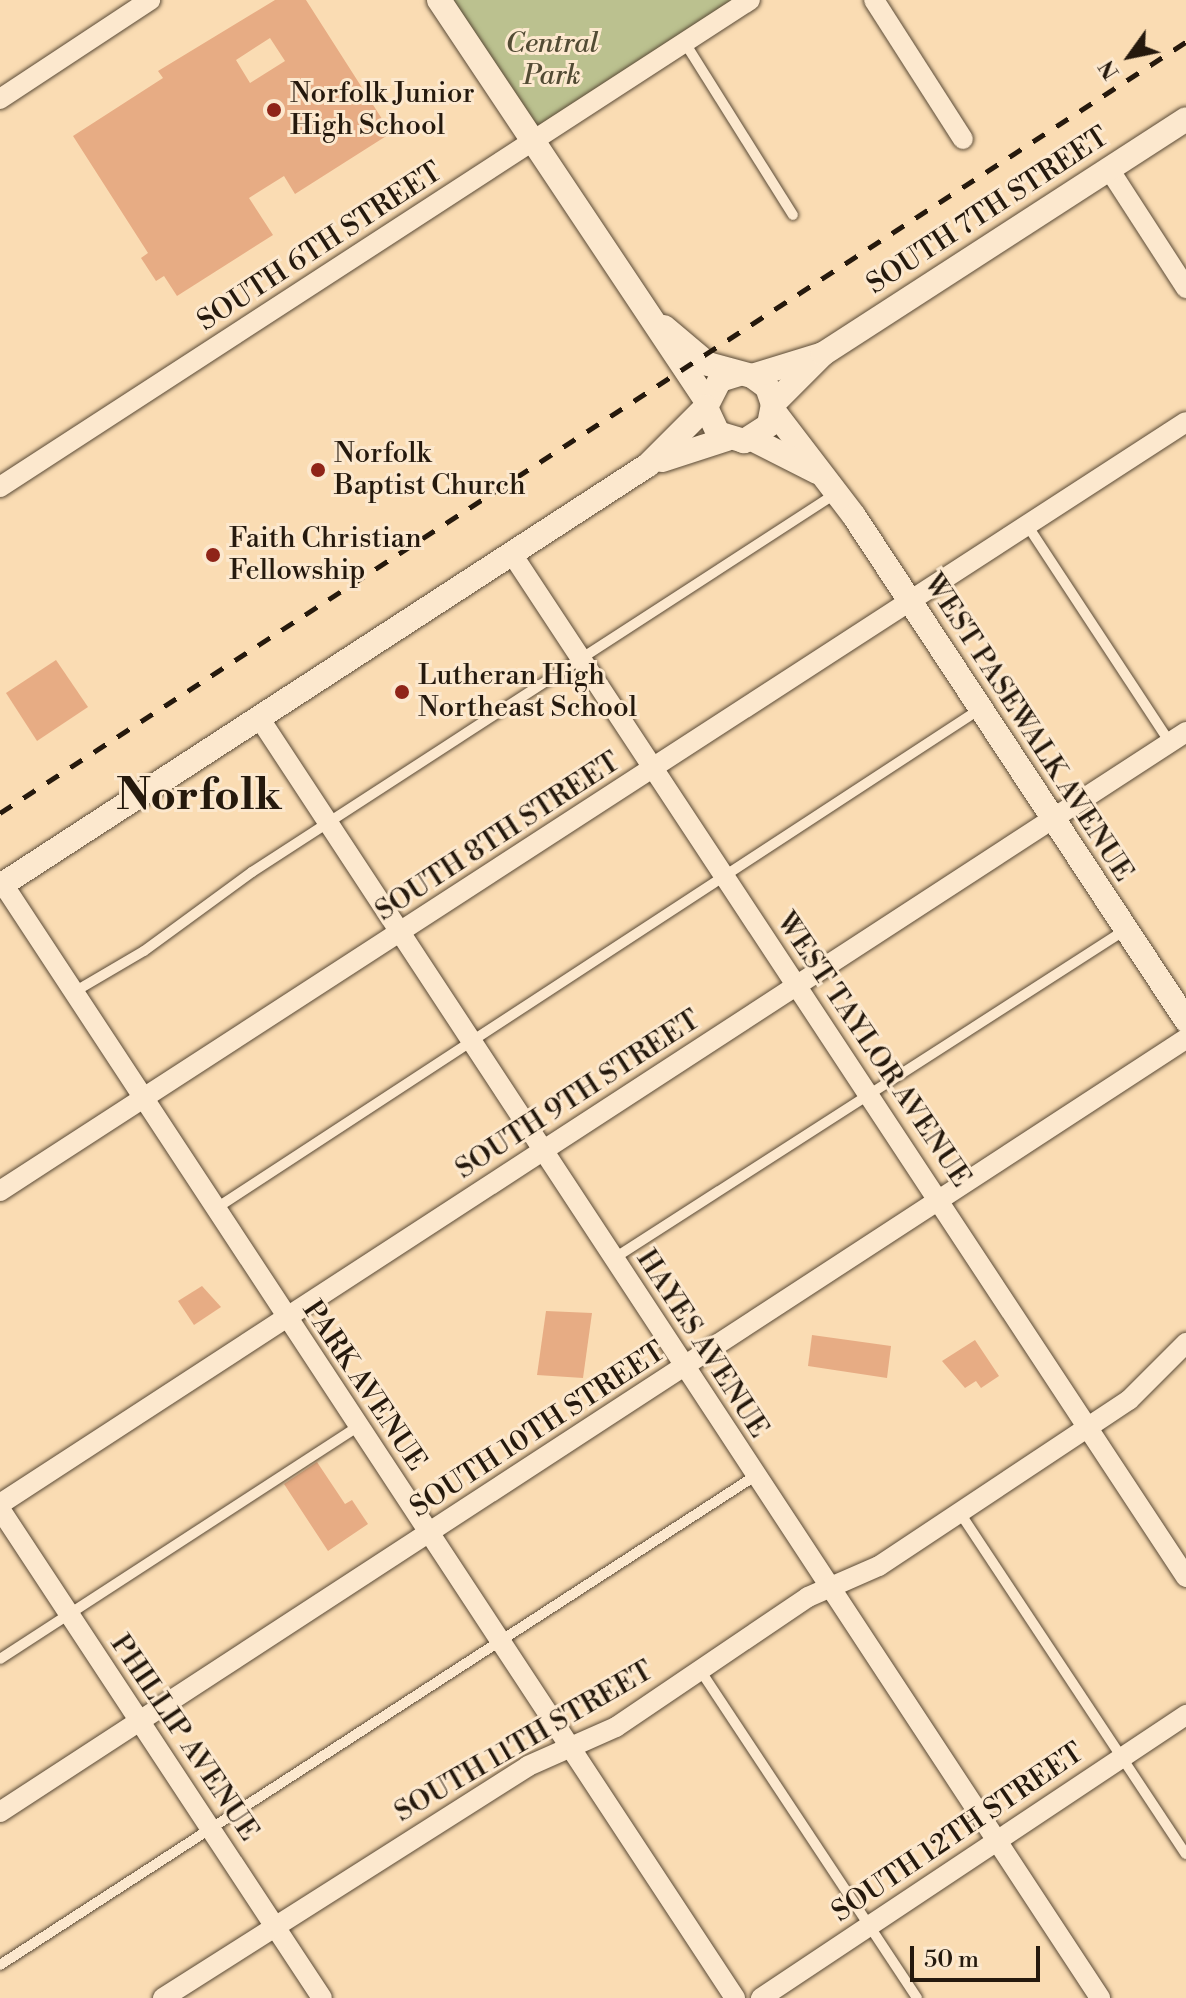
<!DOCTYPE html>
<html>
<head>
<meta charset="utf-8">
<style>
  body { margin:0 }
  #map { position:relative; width:1186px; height:1998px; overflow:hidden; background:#fadcb3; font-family:"Libre Bodoni",serif }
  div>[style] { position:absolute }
  .green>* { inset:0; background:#bbc18f }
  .building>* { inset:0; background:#e7ac84 }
  .roads { filter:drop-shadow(0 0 2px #5a4a36) drop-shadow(0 0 2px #5a4a36) }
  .service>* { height:10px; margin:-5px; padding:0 5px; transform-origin:5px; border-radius:5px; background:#fce8ce }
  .minor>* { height:20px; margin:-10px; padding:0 10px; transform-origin:10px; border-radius:10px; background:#fce8ce }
  .tertiary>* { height:24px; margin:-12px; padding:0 12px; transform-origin:12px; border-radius:12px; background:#fce8ce }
  .rail>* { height:5px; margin-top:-2.5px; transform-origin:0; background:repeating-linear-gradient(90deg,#25190d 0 14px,transparent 0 28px) }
  .dots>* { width:22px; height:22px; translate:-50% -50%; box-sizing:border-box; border:4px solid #fce8ce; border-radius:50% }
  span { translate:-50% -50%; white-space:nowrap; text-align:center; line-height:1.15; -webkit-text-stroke:6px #fce8ce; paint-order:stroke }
  .park-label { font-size:28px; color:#524b34; font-style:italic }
  .poi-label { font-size:28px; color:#25190d }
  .left { translate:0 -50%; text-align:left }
  .street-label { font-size:28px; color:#25190d }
  .town-label { font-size:44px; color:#25190d; font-weight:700 }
  .north { position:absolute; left:1090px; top:16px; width:80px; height:80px; -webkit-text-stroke:6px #fce8ce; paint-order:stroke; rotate:237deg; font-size:22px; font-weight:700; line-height:32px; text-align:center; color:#25190d }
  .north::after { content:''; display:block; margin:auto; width:28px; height:36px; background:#25190d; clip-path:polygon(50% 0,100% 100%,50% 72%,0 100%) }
  .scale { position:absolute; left:910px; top:1946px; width:130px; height:36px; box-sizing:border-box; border:4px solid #25190d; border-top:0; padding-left:10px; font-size:24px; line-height:28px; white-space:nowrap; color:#25190d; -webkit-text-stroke:6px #fce8ce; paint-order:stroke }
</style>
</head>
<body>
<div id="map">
  <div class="green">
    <i style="clip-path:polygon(439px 0,750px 0,535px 141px)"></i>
  </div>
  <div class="building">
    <i style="clip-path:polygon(evenodd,275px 0,306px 0,391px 133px,295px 194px,284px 176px,249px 198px,273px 235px,177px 296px,164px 276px,156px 281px,141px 258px,148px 253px,73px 136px,163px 78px,158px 71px,275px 0,270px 38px,285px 61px,250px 83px,236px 60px,270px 38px)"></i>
    <i style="clip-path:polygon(56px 660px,88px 707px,37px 741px,6px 693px)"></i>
    <i style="clip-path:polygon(202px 1286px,221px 1307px,194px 1325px,178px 1301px)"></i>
    <i style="clip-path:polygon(546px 1311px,592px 1313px,583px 1378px,537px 1375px)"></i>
    <i style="clip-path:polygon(812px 1335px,891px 1346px,887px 1378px,808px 1366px)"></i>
    <i style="clip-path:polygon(975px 1340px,999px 1376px,981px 1388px,976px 1381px,965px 1388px,942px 1361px)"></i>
    <i style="clip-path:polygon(317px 1462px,345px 1504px,352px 1500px,368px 1524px,328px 1551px,284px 1484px)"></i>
  </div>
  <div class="roads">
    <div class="service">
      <i style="left:685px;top:43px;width:203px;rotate:57.9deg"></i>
      <i style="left:1027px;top:525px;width:261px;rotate:56.7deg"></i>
      <i style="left:74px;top:992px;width:81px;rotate:-30.4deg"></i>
      <i style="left:144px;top:951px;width:134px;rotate:-36.2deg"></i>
      <i style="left:252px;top:872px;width:695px;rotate:-32.96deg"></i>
      <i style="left:215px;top:1209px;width:914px;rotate:-33.17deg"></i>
      <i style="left:613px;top:1259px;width:609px;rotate:-32.72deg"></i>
      <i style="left:960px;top:1513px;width:409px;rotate:56.5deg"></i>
      <i style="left:0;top:1659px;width:426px;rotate:-33deg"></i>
      <i style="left:700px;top:1670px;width:393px;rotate:56.5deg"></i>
      <i style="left:0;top:1965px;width:900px;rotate:-32.93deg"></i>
    </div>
    <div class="minor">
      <i style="left:874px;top:0;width:165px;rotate:57.4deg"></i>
      <i style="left:0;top:99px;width:180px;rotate:-33.4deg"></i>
      <i style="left:1109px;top:169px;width:142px;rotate:57.1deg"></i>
      <i style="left:0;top:487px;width:894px;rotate:-33deg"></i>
      <i style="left:512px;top:554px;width:1225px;rotate:56.62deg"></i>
      <i style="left:260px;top:719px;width:1530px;rotate:56.7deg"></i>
      <i style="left:3px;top:884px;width:1333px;rotate:56.69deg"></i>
      <i style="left:0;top:1191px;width:1413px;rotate:-32.96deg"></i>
      <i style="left:0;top:1504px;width:1415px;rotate:-33.06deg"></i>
      <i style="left:0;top:1509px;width:585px;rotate:56.64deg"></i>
      <i style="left:0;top:1812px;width:1416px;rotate:-33.1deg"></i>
      <i style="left:163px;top:1998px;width:432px;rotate:-32.4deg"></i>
      <i style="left:528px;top:1766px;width:96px;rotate:-23.9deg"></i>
      <i style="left:616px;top:1727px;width:232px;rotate:-34.1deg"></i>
      <i style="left:808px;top:1597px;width:77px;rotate:-23.6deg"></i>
      <i style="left:879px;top:1566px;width:300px;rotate:-33.6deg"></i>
      <i style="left:1129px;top:1400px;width:81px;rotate:-45deg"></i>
      <i style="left:761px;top:1998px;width:511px;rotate:-33.66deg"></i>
    </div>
    <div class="tertiary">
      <i style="left:439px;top:0;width:482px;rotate:56.3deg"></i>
      <i style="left:664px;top:327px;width:57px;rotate:40.1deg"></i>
      <i style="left:708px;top:364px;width:46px;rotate:15.3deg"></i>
      <i style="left:752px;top:376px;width:19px;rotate:36deg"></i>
      <i style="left:767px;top:387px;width:18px;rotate:71deg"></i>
      <i style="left:773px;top:404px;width:21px;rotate:101deg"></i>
      <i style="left:769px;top:425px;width:30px;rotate:147deg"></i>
      <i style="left:744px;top:441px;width:27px;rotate:-163deg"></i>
      <i style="left:718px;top:433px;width:29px;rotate:-115deg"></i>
      <i style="left:706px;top:407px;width:30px;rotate:-63deg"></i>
      <i style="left:720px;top:380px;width:21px;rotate:-17deg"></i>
      <i style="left:752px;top:376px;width:74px;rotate:-17.2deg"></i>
      <i style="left:773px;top:404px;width:71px;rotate:-45deg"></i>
      <i style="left:823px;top:354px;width:432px;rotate:-32.9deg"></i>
      <i style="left:773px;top:410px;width:133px;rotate:52.6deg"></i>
      <i style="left:854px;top:516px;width:604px;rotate:56.63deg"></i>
      <i style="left:752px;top:439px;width:73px;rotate:26.9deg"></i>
      <i style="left:662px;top:460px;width:68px;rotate:-17.9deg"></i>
      <i style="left:0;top:886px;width:773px;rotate:-33.01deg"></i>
      <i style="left:648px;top:465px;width:82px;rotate:-45deg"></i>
    </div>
  </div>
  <div class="rail">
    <i style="left:0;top:813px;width:1415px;rotate:-33.03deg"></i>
  </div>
  <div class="dots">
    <i style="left:274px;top:110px;background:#8f2418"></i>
    <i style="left:318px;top:470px;background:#8f2418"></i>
    <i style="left:213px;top:555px;background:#8f2418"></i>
    <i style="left:402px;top:692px;background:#8f2418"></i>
  </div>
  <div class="park-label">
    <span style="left:552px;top:60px">Central<br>Park</span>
  </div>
  <div class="poi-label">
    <span class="left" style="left:290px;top:110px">Norfolk Junior<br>High School</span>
    <span class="left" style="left:334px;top:470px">Norfolk<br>Baptist Church</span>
    <span class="left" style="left:229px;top:555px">Faith Christian<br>Fellowship</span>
    <span class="left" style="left:418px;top:692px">Lutheran High<br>Northeast School</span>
  </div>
  <div class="street-label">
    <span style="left:988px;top:211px;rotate:-33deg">SOUTH 7TH STREET</span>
    <span style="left:320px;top:247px;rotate:-33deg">SOUTH 6TH STREET</span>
    <span style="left:1028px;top:728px;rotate:57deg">WEST PASEWALK AVENUE</span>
    <span style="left:498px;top:837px;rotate:-33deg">SOUTH 8TH STREET</span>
    <span style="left:873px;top:1050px;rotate:56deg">WEST TAYLOR AVENUE</span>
    <span style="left:578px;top:1095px;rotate:-33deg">SOUTH 9TH STREET</span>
    <span style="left:702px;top:1344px;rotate:57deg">HAYES AVENUE</span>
    <span style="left:364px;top:1386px;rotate:56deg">PARK AVENUE</span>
    <span style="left:538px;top:1430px;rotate:-33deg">SOUTH 10TH STREET</span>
    <span style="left:184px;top:1738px;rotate:56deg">PHILLIP AVENUE</span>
    <span style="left:524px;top:1742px;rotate:-30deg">SOUTH 11TH STREET</span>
    <span style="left:958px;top:1833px;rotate:-34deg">SOUTH 12TH STREET</span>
  </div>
  <div class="town-label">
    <span style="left:199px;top:796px">Norfolk</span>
  </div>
  <div class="north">N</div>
  <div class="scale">50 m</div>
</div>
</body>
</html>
